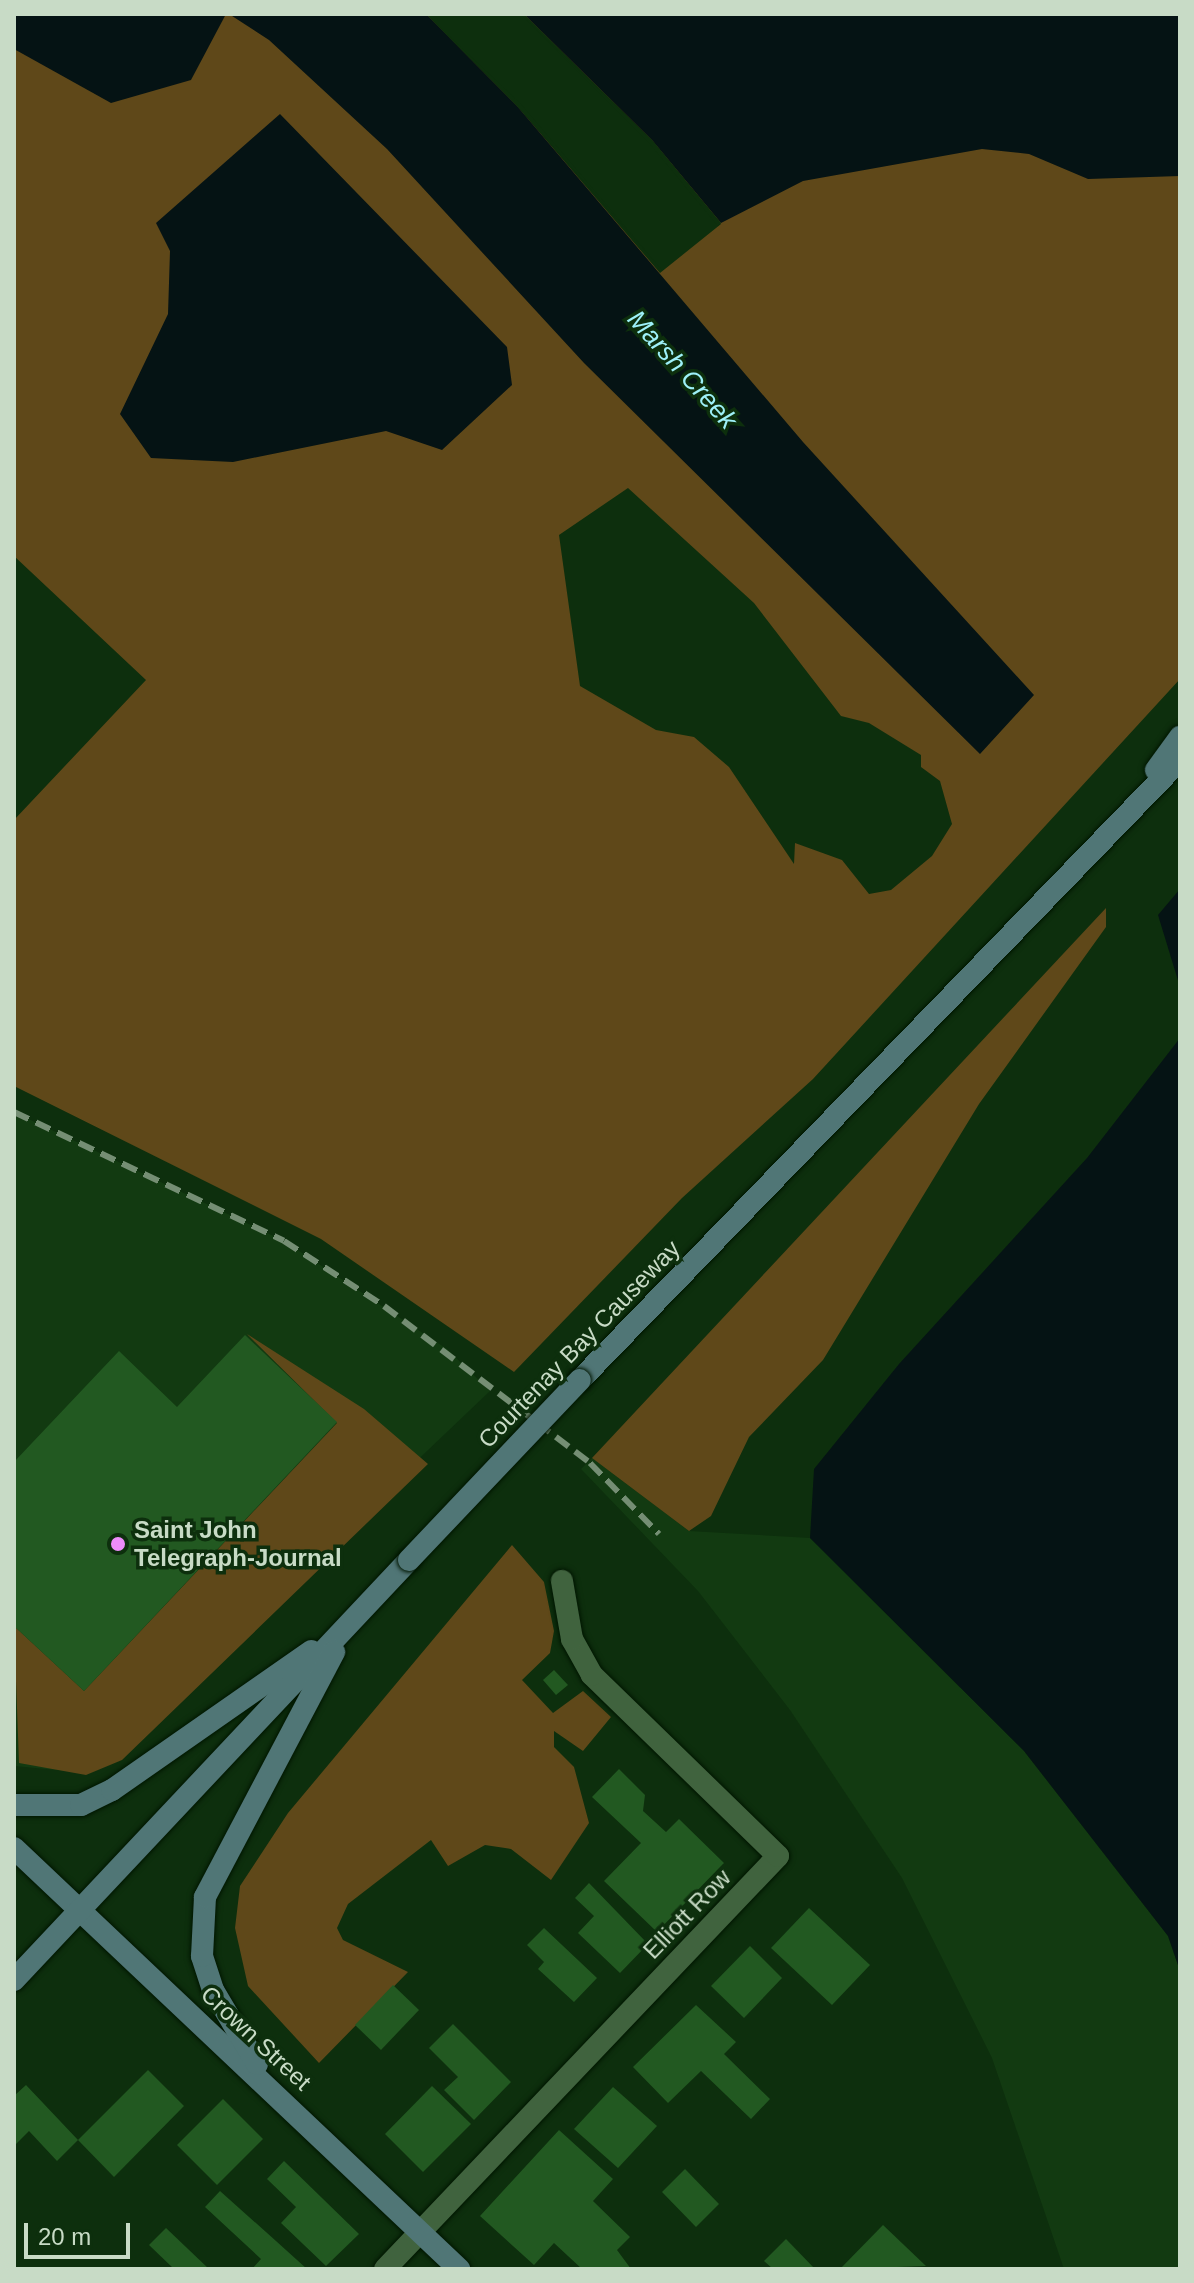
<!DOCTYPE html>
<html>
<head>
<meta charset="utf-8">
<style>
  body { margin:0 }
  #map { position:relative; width:1194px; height:2283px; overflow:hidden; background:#0d2f0d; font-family:Helvetica,sans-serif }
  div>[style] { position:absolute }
  .built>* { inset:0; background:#123a11 }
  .green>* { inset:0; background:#5f4819 }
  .water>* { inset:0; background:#051314 }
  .pier>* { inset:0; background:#0d2f0d }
  .building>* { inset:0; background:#225921 }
  .roads { filter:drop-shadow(0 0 2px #001601) drop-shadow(0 0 2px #001601) }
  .minor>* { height:22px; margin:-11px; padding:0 11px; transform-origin:11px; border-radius:11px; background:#40633e }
  .secondary>* { height:22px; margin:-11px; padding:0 11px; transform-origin:11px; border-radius:11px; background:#507676 }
  .rail>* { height:6px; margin-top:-3px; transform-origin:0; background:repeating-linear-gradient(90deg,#758e74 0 16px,transparent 0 24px) }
  .bridges { filter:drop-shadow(0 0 2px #001601) drop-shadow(0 0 2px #001601) }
  .secondary-bridge>* { height:22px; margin:-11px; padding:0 11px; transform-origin:11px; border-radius:11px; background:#507676 }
  .dots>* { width:22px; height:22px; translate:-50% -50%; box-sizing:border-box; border:4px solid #0d2f0d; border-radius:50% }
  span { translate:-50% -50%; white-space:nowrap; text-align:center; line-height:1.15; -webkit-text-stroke:7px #0d2f0d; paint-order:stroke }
  .street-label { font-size:24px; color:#c8dbc6 }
  .poi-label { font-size:24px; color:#c8dbc6; font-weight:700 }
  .left { translate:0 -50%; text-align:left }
  .water-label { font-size:26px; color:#9ef1f8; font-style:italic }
  .frame { position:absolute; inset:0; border:16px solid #c8dbc6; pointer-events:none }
  .scale { position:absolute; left:24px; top:2223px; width:106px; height:36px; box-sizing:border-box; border:4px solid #c8dbc6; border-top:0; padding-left:10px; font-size:24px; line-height:28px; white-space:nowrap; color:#c8dbc6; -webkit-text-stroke:6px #0d2f0d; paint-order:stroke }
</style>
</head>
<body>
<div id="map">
  <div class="built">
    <i style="clip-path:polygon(14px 1112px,284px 1241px,447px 1349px,490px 1391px,89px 1773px,14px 1766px)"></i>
    <i style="clip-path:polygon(592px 1458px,689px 1531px,810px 1538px,1024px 1751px,1168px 1936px,1180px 1971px,1180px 2269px,1064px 2269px,992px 2058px,902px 1878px,790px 1710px,698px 1591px,581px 1469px)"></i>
  </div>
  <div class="green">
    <i style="clip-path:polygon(evenodd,14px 14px,426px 14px,517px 106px,660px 273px,721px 224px,652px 140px,524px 14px,1180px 14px,1180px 679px,813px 1079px,682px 1198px,514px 1372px,321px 1239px,14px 1086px,14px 820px,146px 680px,14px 556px,14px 14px,628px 488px,754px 603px,841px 716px,869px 723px,921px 755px,921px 767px,940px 781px,952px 824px,932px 856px,891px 890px,869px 894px,842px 860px,795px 843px,794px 864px,729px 767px,694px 737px,656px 730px,580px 686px,559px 535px,628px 488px)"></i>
    <i style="clip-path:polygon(1106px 908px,1106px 927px,979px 1104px,823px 1360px,749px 1437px,711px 1516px,689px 1531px,592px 1458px)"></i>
    <i style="clip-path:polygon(247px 1334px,364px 1409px,428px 1464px,122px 1760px,86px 1775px,19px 1763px,14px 1626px,84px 1691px,337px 1423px)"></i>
    <i style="clip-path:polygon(512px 1545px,544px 1582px,554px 1631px,550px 1653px,522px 1680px,553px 1713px,583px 1691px,611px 1717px,583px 1751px,554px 1731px,554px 1747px,574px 1767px,589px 1823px,551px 1880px,511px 1849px,485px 1845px,448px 1866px,431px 1840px,348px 1904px,337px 1928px,343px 1940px,408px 1972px,319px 2063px,248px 1986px,235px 1928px,240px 1886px,288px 1813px)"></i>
  </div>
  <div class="water">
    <i style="clip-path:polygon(14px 14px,226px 14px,191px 80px,111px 103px,14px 49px)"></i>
    <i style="clip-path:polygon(229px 14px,426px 14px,517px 106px,803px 442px,1034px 695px,980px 754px,584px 363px,387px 149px,269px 40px)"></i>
    <i style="clip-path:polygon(524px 14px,1180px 14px,1180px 176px,1088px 179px,1029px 154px,982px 149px,803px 181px,721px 223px,652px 140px)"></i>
    <i style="clip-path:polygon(280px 114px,507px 347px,512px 385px,442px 450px,386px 431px,233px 462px,151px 458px,120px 414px,168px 314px,170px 251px,156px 223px)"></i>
    <i style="clip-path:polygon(1180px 889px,1180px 987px,1158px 915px)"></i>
    <i style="clip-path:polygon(1180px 1038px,1180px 1971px,1168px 1936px,1024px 1751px,810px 1538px,814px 1469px,899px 1364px,1087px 1158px)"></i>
  </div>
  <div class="pier">
    <i style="clip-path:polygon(426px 14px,520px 103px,663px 271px,517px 106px)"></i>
    <i style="clip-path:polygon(520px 14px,652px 140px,721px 223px,718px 226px,649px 143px)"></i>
  </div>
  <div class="building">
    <i style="clip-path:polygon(245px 1335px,337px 1422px,84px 1691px,14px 1626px,14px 1462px,119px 1351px,177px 1407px)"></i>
    <i style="clip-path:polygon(554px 1670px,568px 1685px,556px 1695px,543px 1680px)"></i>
    <i style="clip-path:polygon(619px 1769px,645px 1795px,643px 1811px,666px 1832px,679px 1819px,724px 1863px,657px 1932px,604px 1881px,641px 1843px,592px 1797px)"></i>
    <i style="clip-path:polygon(589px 1883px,648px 1944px,620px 1973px,578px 1933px,594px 1916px,575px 1898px)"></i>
    <i style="clip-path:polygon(809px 1908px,870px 1965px,832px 2005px,771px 1948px)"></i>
    <i style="clip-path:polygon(544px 1928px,597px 1978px,574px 2002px,538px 1969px,544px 1962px,527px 1945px)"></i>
    <i style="clip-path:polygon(750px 1946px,782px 1978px,744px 2018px,711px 1986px)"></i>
    <i style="clip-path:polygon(393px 1985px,419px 2010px,381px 2050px,355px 2025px)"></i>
    <i style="clip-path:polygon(696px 2005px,736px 2042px,724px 2054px,770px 2099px,751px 2119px,701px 2071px,668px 2103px,633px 2067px)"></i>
    <i style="clip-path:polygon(453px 2024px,511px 2082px,474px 2120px,444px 2090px,458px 2077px,429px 2048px)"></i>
    <i style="clip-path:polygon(148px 2070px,184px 2106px,114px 2177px,78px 2140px)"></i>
    <i style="clip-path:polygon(26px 2085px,78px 2140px,57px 2161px,29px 2131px,14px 2146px,14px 2096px)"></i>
    <i style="clip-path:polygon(432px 2086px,471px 2124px,423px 2172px,385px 2134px)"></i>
    <i style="clip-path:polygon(613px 2087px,657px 2126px,618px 2168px,574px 2129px)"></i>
    <i style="clip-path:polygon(223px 2099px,263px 2139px,217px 2185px,177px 2145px)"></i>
    <i style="clip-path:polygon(559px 2130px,613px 2179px,593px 2201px,630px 2237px,617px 2250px,631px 2269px,582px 2269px,554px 2243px,534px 2265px,480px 2216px)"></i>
    <i style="clip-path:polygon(284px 2161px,359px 2234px,326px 2266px,281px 2223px,296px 2207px,267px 2179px)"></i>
    <i style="clip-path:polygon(685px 2169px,719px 2204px,696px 2227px,662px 2192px)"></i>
    <i style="clip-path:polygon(220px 2191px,276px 2241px,307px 2269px,252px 2269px,261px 2259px,205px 2207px)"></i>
    <i style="clip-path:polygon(883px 2225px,926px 2266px,840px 2269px)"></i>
    <i style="clip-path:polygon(166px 2228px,209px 2269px,174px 2269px,149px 2245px)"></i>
    <i style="clip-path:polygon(786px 2239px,815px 2269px,773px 2269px,764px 2261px)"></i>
  </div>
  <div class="roads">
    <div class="minor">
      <i style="left:385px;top:2269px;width:570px;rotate:-46.42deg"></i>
      <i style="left:778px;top:1856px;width:260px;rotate:-135.8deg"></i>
      <i style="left:592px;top:1675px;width:41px;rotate:-119.1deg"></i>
      <i style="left:572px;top:1639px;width:59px;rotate:-99.8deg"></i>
    </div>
    <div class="secondary">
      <i style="left:1156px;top:770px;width:41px;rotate:-54deg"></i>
      <i style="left:580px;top:1380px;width:863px;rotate:-45.94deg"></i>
      <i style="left:14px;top:1805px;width:67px"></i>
      <i style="left:81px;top:1805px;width:34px;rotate:-26deg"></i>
      <i style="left:112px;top:1790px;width:243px;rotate:-34.9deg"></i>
      <i style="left:14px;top:1848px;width:613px;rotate:43.41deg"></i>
      <i style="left:14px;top:1980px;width:577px;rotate:-46.76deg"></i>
      <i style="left:257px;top:2064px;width:86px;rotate:-120.7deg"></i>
      <i style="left:213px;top:1990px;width:36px;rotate:-108deg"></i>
      <i style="left:202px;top:1956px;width:59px;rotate:-87.1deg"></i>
      <i style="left:205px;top:1897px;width:277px;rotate:-62.2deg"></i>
    </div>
  </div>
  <div class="rail">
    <i style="left:14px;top:1112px;width:299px;rotate:25.5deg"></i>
    <i style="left:284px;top:1241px;width:119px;rotate:33deg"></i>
    <i style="left:384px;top:1306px;width:259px;rotate:37.3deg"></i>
    <i style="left:590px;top:1463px;width:99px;rotate:45.8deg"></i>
  </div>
  <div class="bridges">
    <div class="secondary-bridge">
      <i style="left:409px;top:1560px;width:248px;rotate:-46.5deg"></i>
    </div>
  </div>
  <div class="dots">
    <i style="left:118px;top:1544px;background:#ed8cf9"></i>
  </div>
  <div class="street-label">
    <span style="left:579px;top:1344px;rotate:-46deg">Courtenay Bay Causeway</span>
    <span style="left:687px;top:1914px;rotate:-46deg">Elliott Row</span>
    <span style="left:256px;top:2038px;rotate:43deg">Crown Street</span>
  </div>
  <div class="poi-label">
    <span class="left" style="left:134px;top:1544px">Saint John<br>Telegraph-Journal</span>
  </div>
  <div class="water-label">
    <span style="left:682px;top:370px;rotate:48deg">Marsh Creek</span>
  </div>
  <div class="frame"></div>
  <div class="scale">20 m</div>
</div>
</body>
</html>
